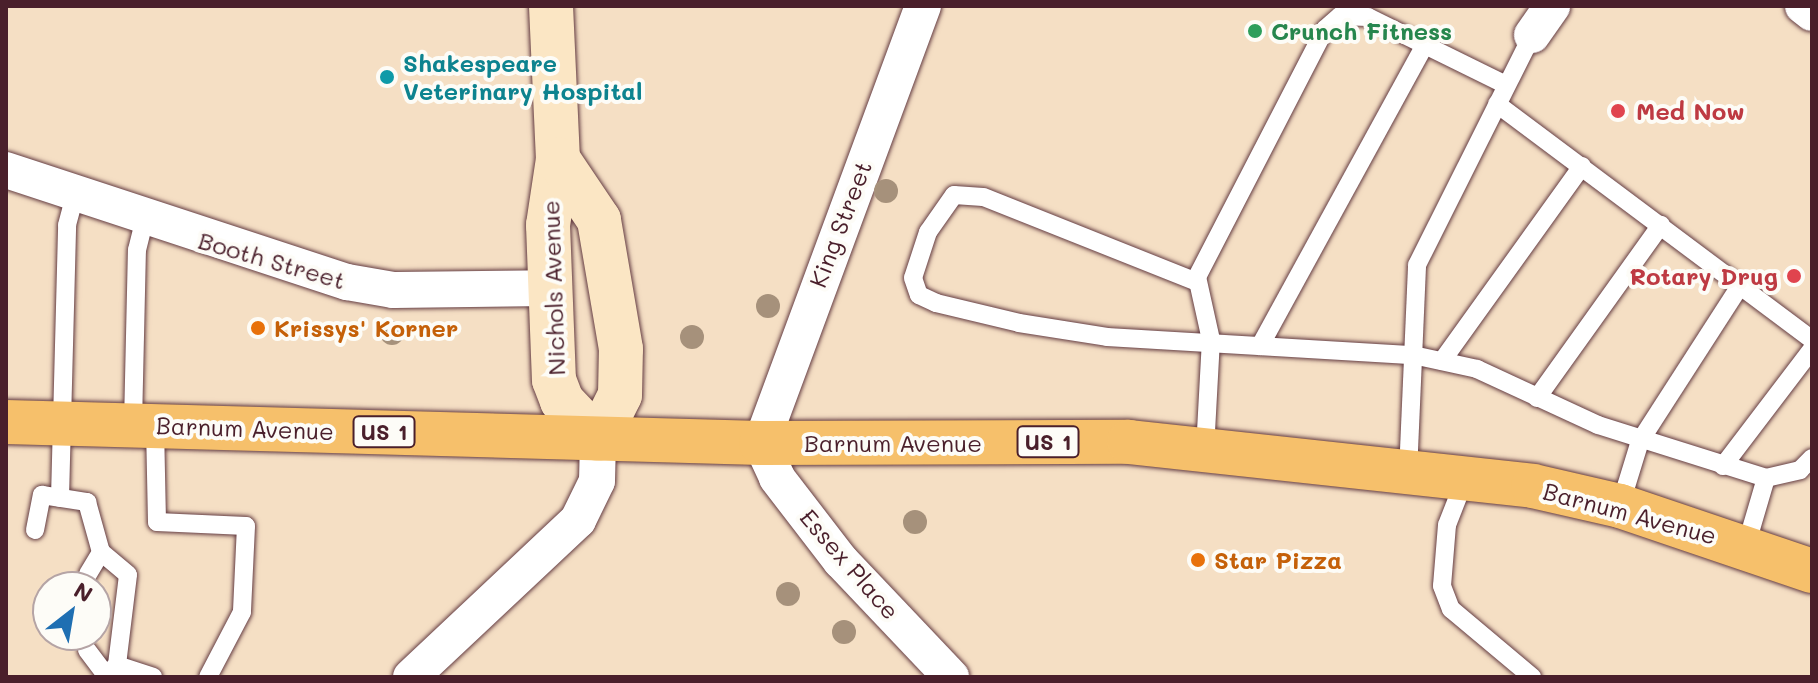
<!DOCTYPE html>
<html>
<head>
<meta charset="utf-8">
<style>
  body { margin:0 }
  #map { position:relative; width:1818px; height:683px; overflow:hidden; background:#f5dfc4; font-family:Mali,sans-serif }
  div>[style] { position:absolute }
  .roads { filter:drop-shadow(0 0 2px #643c42) drop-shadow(0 0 2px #643c42) }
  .lane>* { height:18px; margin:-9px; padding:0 9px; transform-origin:9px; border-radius:9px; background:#fff }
  .street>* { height:36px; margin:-18px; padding:0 18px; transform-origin:18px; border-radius:18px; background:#fff }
  .secondary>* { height:44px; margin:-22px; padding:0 22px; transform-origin:22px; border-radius:22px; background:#fbe6c4 }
  .primary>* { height:44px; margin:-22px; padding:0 22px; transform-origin:22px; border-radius:22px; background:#f6c06b }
  .trees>* { width:24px; height:24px; margin:-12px; border-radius:50%; background:#a6917b }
  .dots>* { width:22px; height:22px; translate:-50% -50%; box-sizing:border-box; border:4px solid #fdfcf7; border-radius:50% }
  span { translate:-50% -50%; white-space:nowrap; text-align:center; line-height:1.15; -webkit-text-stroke:8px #fdfcf7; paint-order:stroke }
  .shield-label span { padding:2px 6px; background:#fdfcf7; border:2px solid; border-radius:6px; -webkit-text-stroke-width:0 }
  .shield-label { font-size:22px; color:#4a1f2b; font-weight:700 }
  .leisure-label { font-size:24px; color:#27864d; font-weight:700 }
  .left { translate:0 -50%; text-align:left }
  .culture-label { font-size:24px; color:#0d838f; font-weight:700 }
  .health-label { font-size:24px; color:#be3a42; font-weight:700 }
  .right { translate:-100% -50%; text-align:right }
  .street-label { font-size:24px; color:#4a1f2b }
  .food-label { font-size:24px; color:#c56008; font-weight:700 }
  .frame { position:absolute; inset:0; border:8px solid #4a1f2b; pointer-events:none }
  .north { position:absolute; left:32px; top:571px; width:80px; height:80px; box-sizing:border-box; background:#fdfcf7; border:2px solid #b5a4a5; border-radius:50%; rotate:31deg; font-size:22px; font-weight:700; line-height:32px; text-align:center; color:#4a1f2b }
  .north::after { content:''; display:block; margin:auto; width:28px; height:36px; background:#1f6fb2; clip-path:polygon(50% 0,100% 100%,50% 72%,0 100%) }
</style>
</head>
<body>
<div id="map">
  <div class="roads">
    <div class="lane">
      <i style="left:1497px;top:104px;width:394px;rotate:36.8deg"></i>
      <i style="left:1197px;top:282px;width:230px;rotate:-158.3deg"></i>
      <i style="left:983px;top:197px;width:29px;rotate:-176deg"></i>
      <i style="left:954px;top:195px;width:45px;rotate:125.1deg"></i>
      <i style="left:928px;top:232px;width:48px;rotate:108.1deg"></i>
      <i style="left:913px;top:278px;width:18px;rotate:71deg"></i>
      <i style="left:919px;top:295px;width:19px;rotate:25deg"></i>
      <i style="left:936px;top:303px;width:85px;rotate:13.5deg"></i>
      <i style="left:1019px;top:323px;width:89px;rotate:9deg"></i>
      <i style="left:1107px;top:337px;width:307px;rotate:3.4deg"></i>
      <i style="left:1413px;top:355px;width:66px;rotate:12.3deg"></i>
      <i style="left:1477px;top:369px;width:133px;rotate:24.8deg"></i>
      <i style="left:1598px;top:425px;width:176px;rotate:17.5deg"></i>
      <i style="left:1766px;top:478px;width:71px;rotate:106.4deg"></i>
      <i style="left:1260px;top:346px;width:343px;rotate:-61.3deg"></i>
      <i style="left:1442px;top:361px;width:240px;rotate:-54.3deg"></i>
      <i style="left:1537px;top:398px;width:213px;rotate:-54.4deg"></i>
      <i style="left:133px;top:424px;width:174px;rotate:-88.7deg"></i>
      <i style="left:137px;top:250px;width:30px;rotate:-76deg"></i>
      <i style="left:155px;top:426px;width:96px;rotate:88.8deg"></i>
      <i style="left:157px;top:522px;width:89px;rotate:2.6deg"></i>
      <i style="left:246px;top:526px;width:86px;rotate:92.7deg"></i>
      <i style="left:242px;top:612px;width:73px;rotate:117.6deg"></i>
      <i style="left:1205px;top:450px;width:110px;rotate:-86.9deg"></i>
      <i style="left:1211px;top:340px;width:65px;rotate:-102.5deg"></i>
      <i style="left:1197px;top:277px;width:279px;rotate:-62.7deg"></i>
      <i style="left:1325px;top:29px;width:20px;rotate:-41deg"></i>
      <i style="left:1340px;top:16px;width:28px;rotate:2deg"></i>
      <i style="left:1368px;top:17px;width:154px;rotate:26.2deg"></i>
      <i style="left:1723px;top:466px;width:147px;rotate:-52.7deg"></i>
      <i style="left:1408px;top:473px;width:208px;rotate:-87.5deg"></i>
      <i style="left:1417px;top:265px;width:257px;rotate:-63.4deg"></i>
      <i style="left:1766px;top:478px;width:35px;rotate:-13deg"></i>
      <i style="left:1800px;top:470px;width:17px;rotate:-45deg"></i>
      <i style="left:1465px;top:479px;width:49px;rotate:111.4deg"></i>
      <i style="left:1447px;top:525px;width:61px;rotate:94.7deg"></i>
      <i style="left:1442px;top:586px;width:25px;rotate:69deg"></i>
      <i style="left:1451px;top:609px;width:106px;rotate:40deg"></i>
      <i style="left:60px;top:498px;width:273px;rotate:-88.5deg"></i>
      <i style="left:67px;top:225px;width:31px;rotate:-75deg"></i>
      <i style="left:1620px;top:506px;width:68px;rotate:-72.9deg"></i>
      <i style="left:1640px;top:441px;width:184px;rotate:-57.2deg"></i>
      <i style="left:35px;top:530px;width:36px;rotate:-79deg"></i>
      <i style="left:42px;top:495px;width:46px;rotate:8.8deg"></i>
      <i style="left:87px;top:502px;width:52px;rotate:74.4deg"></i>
      <i style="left:101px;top:552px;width:35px;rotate:40deg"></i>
      <i style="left:128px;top:575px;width:91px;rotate:97deg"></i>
      <i style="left:88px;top:574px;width:26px;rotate:-59deg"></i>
      <i style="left:87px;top:650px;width:31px;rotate:53deg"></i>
      <i style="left:104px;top:677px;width:18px;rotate:-43deg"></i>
      <i style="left:117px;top:665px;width:38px;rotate:18deg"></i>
    </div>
    <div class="street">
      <i style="left:923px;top:6px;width:466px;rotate:110.3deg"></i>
      <i style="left:761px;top:443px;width:38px;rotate:65deg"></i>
      <i style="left:777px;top:478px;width:105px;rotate:52.4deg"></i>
      <i style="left:841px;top:561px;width:160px;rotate:46.5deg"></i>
      <i style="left:1803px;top:6px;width:11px;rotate:38deg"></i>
      <i style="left:1532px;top:35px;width:35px;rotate:-55deg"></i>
      <i style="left:6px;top:170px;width:359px;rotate:18.2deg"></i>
      <i style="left:347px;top:282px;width:47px;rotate:9.9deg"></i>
      <i style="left:393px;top:290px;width:156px;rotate:-0.7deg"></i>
      <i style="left:411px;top:677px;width:229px;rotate:-43.2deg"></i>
      <i style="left:578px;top:520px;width:43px;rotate:-64deg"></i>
      <i style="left:597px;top:481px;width:42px;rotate:-88.6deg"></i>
    </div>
    <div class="secondary">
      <i style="left:551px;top:6px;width:153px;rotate:87.4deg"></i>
      <i style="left:558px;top:159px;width:67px;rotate:98.6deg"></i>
      <i style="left:548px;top:225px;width:155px;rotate:87.8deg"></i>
      <i style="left:554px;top:380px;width:22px;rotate:69deg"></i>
      <i style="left:562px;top:401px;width:52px;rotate:46.5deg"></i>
      <i style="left:598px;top:439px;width:49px;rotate:-63.4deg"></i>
      <i style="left:620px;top:395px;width:46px;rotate:-88.8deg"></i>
      <i style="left:621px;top:349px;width:131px;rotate:-99.7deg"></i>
      <i style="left:599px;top:220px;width:73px;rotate:-123.9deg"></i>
    </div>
    <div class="primary">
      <i style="left:6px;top:422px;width:755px;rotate:1.59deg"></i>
      <i style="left:761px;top:443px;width:368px;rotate:-0.2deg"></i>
      <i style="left:1129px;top:442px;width:406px;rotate:6.2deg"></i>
      <i style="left:1533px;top:486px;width:89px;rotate:12.9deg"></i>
      <i style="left:1620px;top:506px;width:203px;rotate:18.7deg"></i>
    </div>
  </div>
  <div class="trees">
    <i style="left:886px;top:191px"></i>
    <i style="left:768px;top:306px"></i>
    <i style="left:392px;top:333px"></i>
    <i style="left:692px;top:337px"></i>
    <i style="left:915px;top:522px"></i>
    <i style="left:788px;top:594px"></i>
    <i style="left:844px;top:632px"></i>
  </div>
  <div class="dots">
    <i style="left:1255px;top:31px;background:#2e9e5b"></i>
    <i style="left:387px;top:77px;background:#0f9aa8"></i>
    <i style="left:1618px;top:111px;background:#e0444e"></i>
    <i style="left:1794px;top:276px;background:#e0444e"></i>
    <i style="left:258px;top:328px;background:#e8710a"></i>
    <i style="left:1198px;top:560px;background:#e8710a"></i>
  </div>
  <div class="shield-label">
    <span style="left:384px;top:432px">US 1</span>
    <span style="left:1048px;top:442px">US 1</span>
  </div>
  <div class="leisure-label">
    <span class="left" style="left:1271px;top:31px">Crunch Fitness</span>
  </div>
  <div class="culture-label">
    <span class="left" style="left:403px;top:77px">Shakespeare<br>Veterinary Hospital</span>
  </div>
  <div class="health-label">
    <span class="left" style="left:1636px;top:111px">Med Now</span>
    <span class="right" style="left:1778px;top:276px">Rotary Drug</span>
  </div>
  <div class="street-label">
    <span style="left:840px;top:224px;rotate:-69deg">King Street</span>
    <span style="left:272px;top:260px;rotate:16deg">Booth Street</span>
    <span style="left:553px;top:288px;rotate:-92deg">Nichols Avenue</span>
    <span style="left:245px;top:428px;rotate:2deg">Barnum Avenue</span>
    <span style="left:893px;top:443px">Barnum Avenue</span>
    <span style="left:1630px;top:513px;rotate:15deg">Barnum Avenue</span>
    <span style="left:850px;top:564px;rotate:49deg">Essex Place</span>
  </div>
  <div class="food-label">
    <span class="left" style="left:274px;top:328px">Krissys' Korner</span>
    <span class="left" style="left:1214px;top:560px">Star Pizza</span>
  </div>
  <div class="frame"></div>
  <div class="north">N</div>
</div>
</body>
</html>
